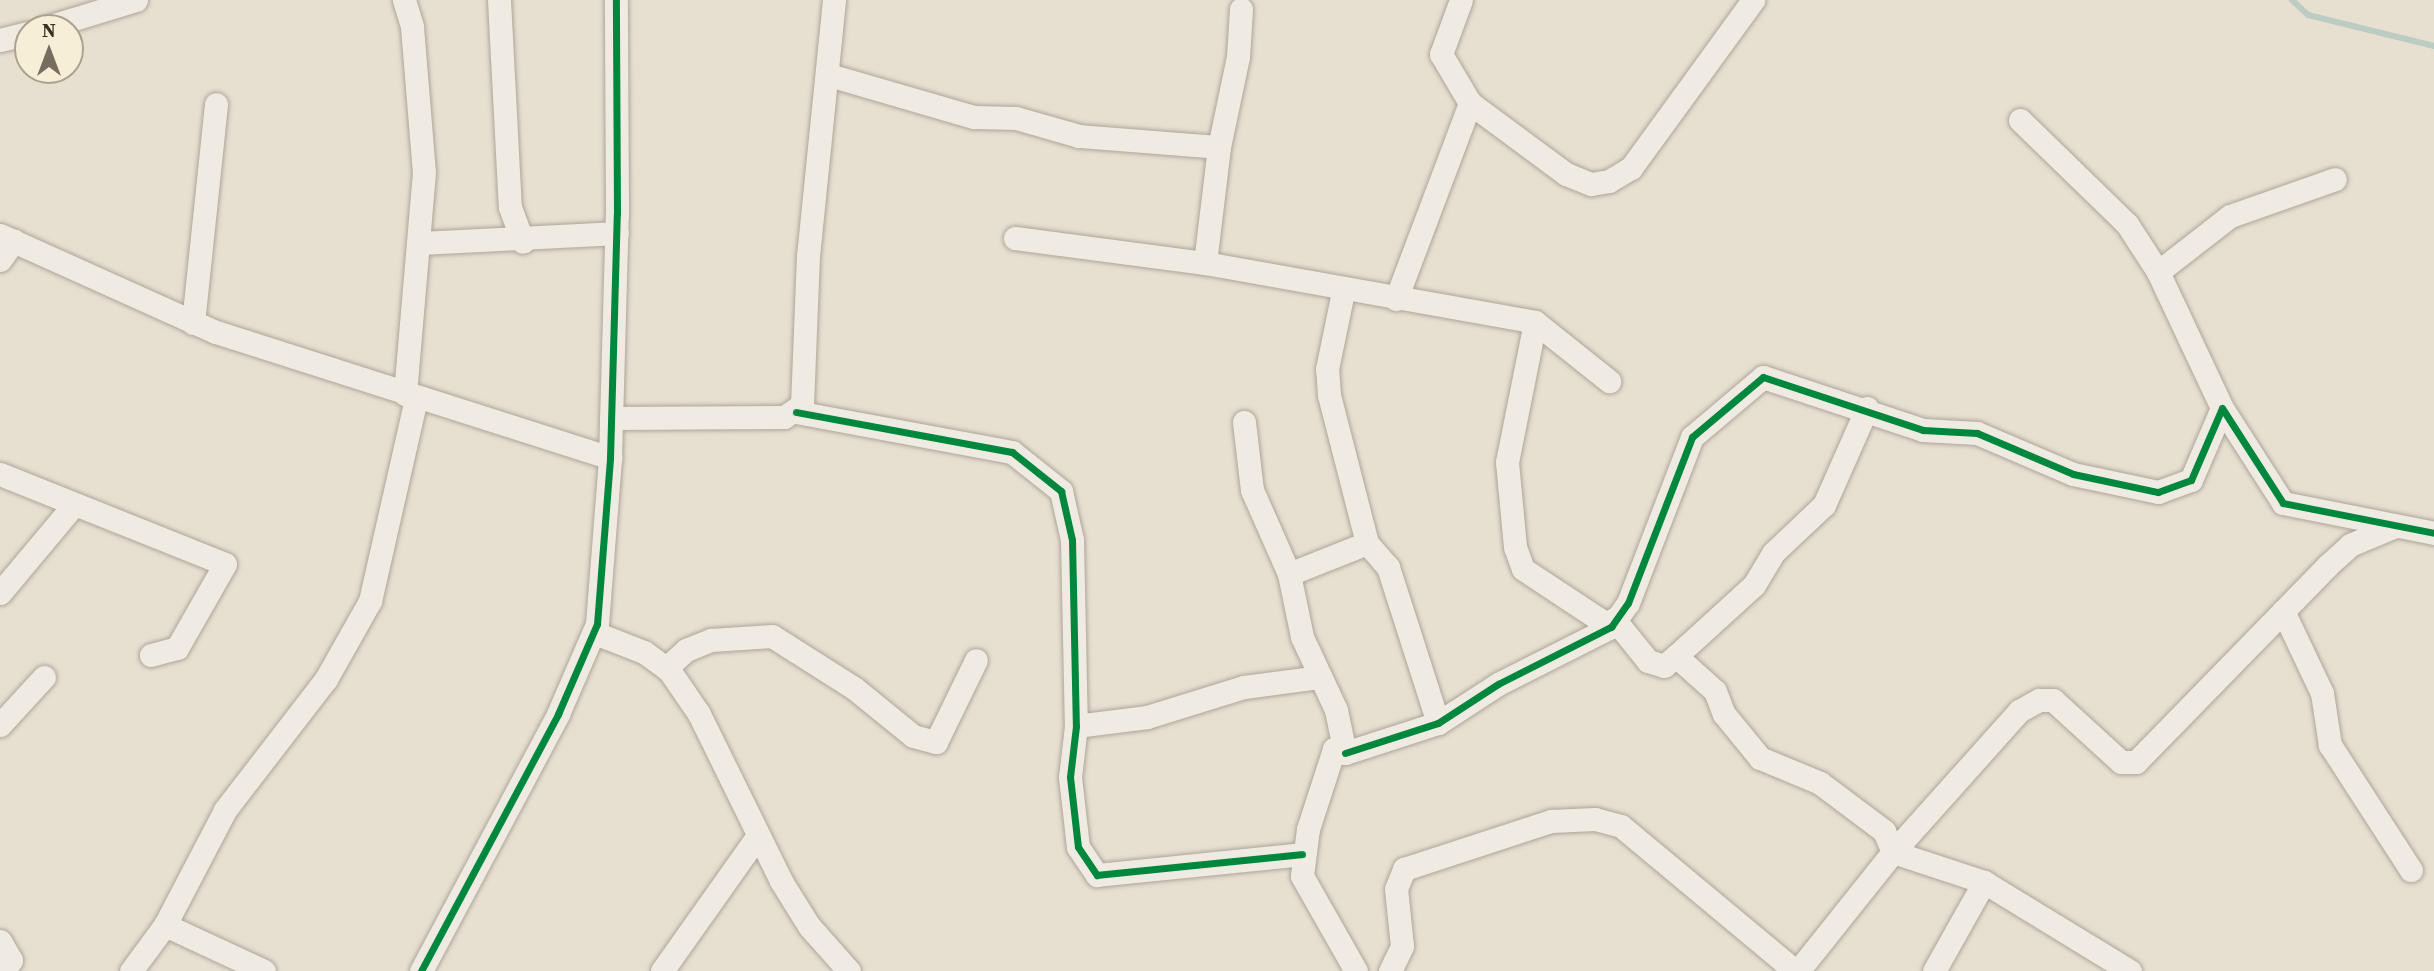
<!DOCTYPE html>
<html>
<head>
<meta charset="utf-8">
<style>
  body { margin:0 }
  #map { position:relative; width:2434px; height:971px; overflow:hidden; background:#e7e0d1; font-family:"Source Serif 4",serif }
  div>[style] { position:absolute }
  .stream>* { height:6px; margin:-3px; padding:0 3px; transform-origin:3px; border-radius:3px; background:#bcccc2 }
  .roads { filter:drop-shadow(0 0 2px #ada599) drop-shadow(0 0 2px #ada599) }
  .minor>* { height:23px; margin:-11.5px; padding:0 11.5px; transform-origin:11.5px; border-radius:11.5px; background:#efebe3 }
  .cycleway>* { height:7px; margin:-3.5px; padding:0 3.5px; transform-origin:3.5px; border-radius:3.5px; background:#00873e }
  span { translate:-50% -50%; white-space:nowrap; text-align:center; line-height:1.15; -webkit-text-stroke:7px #f7eed8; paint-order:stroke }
  .north { position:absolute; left:14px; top:14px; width:70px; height:70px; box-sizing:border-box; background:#f7eed8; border:2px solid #ada18e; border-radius:50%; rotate:0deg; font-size:19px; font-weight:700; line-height:28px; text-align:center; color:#3d2e20 }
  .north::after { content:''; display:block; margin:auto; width:24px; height:32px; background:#786c5e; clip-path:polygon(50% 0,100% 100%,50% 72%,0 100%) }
</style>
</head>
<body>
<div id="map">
  <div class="stream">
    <i style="left:2292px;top:0;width:22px;rotate:43deg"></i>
    <i style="left:2308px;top:15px;width:130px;rotate:13.8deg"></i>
  </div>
  <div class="roads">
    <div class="minor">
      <i style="left:404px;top:0;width:28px;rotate:73deg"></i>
      <i style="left:412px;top:27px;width:145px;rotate:85.3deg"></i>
      <i style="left:424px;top:172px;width:223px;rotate:94.9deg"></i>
      <i style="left:499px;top:0;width:207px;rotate:87deg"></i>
      <i style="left:510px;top:207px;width:37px;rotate:70deg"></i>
      <i style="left:1461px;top:0;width:58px;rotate:110.3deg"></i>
      <i style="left:1441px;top:54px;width:57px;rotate:59.4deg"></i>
      <i style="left:1470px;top:103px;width:119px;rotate:36.5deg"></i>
      <i style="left:1566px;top:174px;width:27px;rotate:22deg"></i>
      <i style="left:1591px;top:184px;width:18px;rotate:-9deg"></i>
      <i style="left:1609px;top:181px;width:26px;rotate:-31deg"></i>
      <i style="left:1631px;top:168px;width:208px;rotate:-54deg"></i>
      <i style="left:44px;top:28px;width:96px;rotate:-16.9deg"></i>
      <i style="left:0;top:40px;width:29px;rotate:-14deg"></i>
      <i style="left:829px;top:75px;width:151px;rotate:16.2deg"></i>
      <i style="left:974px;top:117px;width:42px;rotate:1.4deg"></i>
      <i style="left:1016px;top:118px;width:66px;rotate:15.9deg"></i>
      <i style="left:1079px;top:136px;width:140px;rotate:4.5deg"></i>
      <i style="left:1219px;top:147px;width:117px;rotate:96.9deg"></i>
      <i style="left:2020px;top:120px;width:149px;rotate:44.2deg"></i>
      <i style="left:2127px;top:224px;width:57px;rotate:57.1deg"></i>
      <i style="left:2158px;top:272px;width:150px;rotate:64.8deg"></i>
      <i style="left:1219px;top:147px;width:92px;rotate:-78.1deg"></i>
      <i style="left:1238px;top:57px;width:48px;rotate:-86.4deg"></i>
      <i style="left:0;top:235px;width:237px;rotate:24.2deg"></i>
      <i style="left:216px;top:332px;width:414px;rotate:17.7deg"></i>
      <i style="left:1015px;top:238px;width:192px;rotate:7.5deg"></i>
      <i style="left:1205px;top:263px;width:335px;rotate:10.1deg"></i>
      <i style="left:1535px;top:322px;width:95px;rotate:38.6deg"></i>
      <i style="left:422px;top:243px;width:195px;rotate:-2.9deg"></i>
      <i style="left:0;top:260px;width:24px;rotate:-54deg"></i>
      <i style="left:2158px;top:272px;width:91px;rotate:-37.9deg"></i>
      <i style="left:2230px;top:216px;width:111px;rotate:-19.4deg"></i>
      <i style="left:1396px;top:299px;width:210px;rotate:-69.3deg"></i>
      <i style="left:1535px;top:322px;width:143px;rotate:101.3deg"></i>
      <i style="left:1507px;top:462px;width:85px;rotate:84.6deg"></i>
      <i style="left:1515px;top:547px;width:23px;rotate:70deg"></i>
      <i style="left:1523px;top:569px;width:105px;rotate:33.4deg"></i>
      <i style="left:193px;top:323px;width:220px;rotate:-84deg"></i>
      <i style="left:796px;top:412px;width:220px;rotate:10.5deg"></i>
      <i style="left:1012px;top:452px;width:63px;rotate:38.5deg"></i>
      <i style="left:1061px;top:491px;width:50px;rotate:77.3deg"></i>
      <i style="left:1072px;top:540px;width:186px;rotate:88.8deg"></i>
      <i style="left:1076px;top:726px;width:51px;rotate:96.7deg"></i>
      <i style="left:1070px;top:777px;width:70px;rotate:83.5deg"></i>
      <i style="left:1078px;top:847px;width:34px;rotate:56deg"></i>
      <i style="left:1097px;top:875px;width:206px;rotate:-5.8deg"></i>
      <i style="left:611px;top:418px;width:173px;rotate:-0.3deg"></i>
      <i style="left:784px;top:417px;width:22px;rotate:-34deg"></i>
      <i style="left:802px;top:405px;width:149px;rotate:-87.7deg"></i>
      <i style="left:808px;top:256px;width:257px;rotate:-84.2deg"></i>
      <i style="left:1244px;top:422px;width:68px;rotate:83.3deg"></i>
      <i style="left:1252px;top:490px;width:92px;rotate:66.2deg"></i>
      <i style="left:1289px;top:574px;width:64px;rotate:78.3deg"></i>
      <i style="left:1302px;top:637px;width:81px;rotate:65deg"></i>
      <i style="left:1336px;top:710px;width:44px;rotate:78.2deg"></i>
      <i style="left:1345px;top:753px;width:12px;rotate:-160deg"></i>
      <i style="left:1334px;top:749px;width:84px;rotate:108deg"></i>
      <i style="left:1308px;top:829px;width:47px;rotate:97.3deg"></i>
      <i style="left:1302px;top:876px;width:109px;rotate:60.4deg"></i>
      <i style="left:0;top:474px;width:242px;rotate:21.8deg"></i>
      <i style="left:225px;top:564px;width:97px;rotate:119.7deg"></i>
      <i style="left:177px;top:648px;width:27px;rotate:165deg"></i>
      <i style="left:1367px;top:543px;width:32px;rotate:49deg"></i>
      <i style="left:1388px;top:567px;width:164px;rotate:72.2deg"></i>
      <i style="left:1289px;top:574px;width:84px;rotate:-21.7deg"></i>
      <i style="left:1367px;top:543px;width:153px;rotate:-104.4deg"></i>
      <i style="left:1329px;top:395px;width:26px;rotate:-94deg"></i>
      <i style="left:1327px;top:369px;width:79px;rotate:-78.3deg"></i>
      <i style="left:0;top:593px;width:112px;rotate:-50.1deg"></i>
      <i style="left:2283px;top:611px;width:91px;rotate:64.6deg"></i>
      <i style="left:2322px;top:693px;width:53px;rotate:81.3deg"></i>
      <i style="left:2330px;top:745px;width:149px;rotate:57.1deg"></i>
      <i style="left:1614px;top:619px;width:54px;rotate:51deg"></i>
      <i style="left:1648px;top:661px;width:17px;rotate:17deg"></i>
      <i style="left:1664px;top:666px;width:16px;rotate:-40deg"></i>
      <i style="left:1676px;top:656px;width:105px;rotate:-42.3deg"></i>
      <i style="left:1754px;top:585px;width:37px;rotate:-59deg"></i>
      <i style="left:1773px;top:553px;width:70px;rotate:-43.3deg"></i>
      <i style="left:1824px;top:505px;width:106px;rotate:-66.1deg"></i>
      <i style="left:595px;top:633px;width:53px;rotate:21.2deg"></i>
      <i style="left:644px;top:652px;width:31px;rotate:36deg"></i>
      <i style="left:669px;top:670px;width:53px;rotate:55.7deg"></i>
      <i style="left:699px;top:714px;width:186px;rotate:63.8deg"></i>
      <i style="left:781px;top:881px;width:53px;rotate:58.1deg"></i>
      <i style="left:809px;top:926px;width:60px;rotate:48.4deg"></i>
      <i style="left:1676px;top:656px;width:52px;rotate:41.9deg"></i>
      <i style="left:1715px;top:691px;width:25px;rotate:69deg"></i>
      <i style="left:1724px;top:714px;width:57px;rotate:50.7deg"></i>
      <i style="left:1760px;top:758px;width:65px;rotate:22.6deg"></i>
      <i style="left:1820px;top:783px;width:80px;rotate:36.9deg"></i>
      <i style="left:1884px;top:831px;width:23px;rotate:67deg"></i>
      <i style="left:1893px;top:852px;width:96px;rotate:18.2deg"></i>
      <i style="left:1984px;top:882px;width:171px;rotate:31.4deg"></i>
      <i style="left:666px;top:668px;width:27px;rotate:-42deg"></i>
      <i style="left:686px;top:650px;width:27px;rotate:-22deg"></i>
      <i style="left:711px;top:640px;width:61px;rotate:-3.8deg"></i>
      <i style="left:772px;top:636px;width:97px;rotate:32.4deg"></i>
      <i style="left:854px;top:688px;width:76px;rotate:39.1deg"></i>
      <i style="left:913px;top:736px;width:24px;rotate:15deg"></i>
      <i style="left:936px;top:742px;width:91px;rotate:-64deg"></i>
      <i style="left:0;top:725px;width:65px;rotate:-47.5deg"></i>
      <i style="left:1076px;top:726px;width:72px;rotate:-7.2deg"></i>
      <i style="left:1147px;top:717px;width:102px;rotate:-17.2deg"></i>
      <i style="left:1244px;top:687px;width:77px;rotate:-7.5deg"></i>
      <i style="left:1345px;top:753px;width:98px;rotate:-17.9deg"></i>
      <i style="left:1438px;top:723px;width:72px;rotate:-33deg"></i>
      <i style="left:1498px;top:684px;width:127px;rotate:-26.8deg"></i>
      <i style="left:1611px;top:627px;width:29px;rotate:-55deg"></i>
      <i style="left:1628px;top:603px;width:178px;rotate:-68.9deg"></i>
      <i style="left:1692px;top:437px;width:93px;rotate:-40.2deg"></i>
      <i style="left:1763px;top:377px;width:169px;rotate:18.3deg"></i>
      <i style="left:1923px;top:430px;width:54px;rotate:3.2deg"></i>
      <i style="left:1977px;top:433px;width:104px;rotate:23.1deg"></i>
      <i style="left:2073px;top:474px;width:87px;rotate:12deg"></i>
      <i style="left:2158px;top:492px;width:35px;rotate:-20deg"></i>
      <i style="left:2191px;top:480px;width:78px;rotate:-66.7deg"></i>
      <i style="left:2222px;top:408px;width:113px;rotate:57.3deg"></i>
      <i style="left:2283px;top:503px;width:154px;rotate:11.2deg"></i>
      <i style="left:165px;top:925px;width:109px;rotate:24.9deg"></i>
      <i style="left:0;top:941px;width:22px;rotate:60deg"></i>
      <i style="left:11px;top:960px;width:13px;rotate:122deg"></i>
      <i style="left:131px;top:971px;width:57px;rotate:-53.5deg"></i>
      <i style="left:165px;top:925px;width:130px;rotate:-62.4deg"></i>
      <i style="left:225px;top:810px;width:165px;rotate:-52.4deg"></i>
      <i style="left:326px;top:679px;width:90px;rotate:-60.6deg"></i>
      <i style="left:370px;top:601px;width:207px;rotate:-77.2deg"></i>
      <i style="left:421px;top:971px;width:291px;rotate:-61.9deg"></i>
      <i style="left:558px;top:714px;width:98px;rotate:-66.6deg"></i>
      <i style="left:597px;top:624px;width:167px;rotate:-85.5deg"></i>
      <i style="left:610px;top:458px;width:244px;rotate:-88.4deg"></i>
      <i style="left:617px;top:214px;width:214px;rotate:-90.3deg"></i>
      <i style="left:662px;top:971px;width:164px;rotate:-54.7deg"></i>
      <i style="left:1390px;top:971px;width:28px;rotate:-64deg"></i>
      <i style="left:1402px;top:946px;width:57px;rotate:-96deg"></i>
      <i style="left:1396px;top:889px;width:22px;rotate:-68deg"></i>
      <i style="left:1404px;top:869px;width:155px;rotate:-18.1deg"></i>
      <i style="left:1551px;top:821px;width:44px;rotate:-2.6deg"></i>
      <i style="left:1595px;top:819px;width:27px;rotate:15deg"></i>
      <i style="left:1621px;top:826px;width:226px;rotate:39.8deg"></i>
      <i style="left:1798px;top:971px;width:152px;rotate:-51.4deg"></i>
      <i style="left:1893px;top:852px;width:189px;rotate:-48.2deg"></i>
      <i style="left:2019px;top:711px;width:23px;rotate:-29deg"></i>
      <i style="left:2039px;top:700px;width:14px"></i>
      <i style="left:2053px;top:700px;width:92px;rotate:42.4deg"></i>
      <i style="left:2121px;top:762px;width:15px"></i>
      <i style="left:2136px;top:762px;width:274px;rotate:-45.7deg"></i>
      <i style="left:2327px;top:566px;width:31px;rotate:-42deg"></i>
      <i style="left:2350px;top:545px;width:47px;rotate:-22.7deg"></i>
      <i style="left:1934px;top:971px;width:102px;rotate:-60.7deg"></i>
    </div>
  </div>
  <div class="cycleway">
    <i style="left:796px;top:412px;width:220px;rotate:10.5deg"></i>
    <i style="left:1012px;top:452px;width:63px;rotate:38.5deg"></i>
    <i style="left:1061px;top:491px;width:50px;rotate:77.3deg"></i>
    <i style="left:1072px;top:540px;width:186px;rotate:88.8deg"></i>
    <i style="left:1076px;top:726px;width:51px;rotate:96.7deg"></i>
    <i style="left:1070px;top:777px;width:70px;rotate:83.5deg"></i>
    <i style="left:1078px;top:847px;width:34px;rotate:56deg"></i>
    <i style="left:1097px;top:875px;width:206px;rotate:-5.8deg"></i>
    <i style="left:1345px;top:753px;width:98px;rotate:-17.9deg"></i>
    <i style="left:1438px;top:723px;width:72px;rotate:-33deg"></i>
    <i style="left:1498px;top:684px;width:127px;rotate:-26.8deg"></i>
    <i style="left:1611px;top:627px;width:29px;rotate:-55deg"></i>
    <i style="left:1628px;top:603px;width:178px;rotate:-68.9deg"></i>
    <i style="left:1692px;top:437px;width:93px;rotate:-40.2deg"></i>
    <i style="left:1763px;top:377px;width:169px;rotate:18.3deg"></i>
    <i style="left:1923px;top:430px;width:54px;rotate:3.2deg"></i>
    <i style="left:1977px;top:433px;width:104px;rotate:23.1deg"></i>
    <i style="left:2073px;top:474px;width:87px;rotate:12deg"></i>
    <i style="left:2158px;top:492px;width:35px;rotate:-20deg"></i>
    <i style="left:2191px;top:480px;width:78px;rotate:-66.7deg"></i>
    <i style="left:2222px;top:408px;width:113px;rotate:57.3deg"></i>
    <i style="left:2283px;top:503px;width:154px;rotate:11.2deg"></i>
    <i style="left:421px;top:971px;width:291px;rotate:-61.9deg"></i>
    <i style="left:558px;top:714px;width:98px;rotate:-66.6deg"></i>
    <i style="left:597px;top:624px;width:167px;rotate:-85.5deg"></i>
    <i style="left:610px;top:458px;width:244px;rotate:-88.4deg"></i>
    <i style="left:617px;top:214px;width:214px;rotate:-90.3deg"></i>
  </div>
  <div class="north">N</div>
</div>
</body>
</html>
